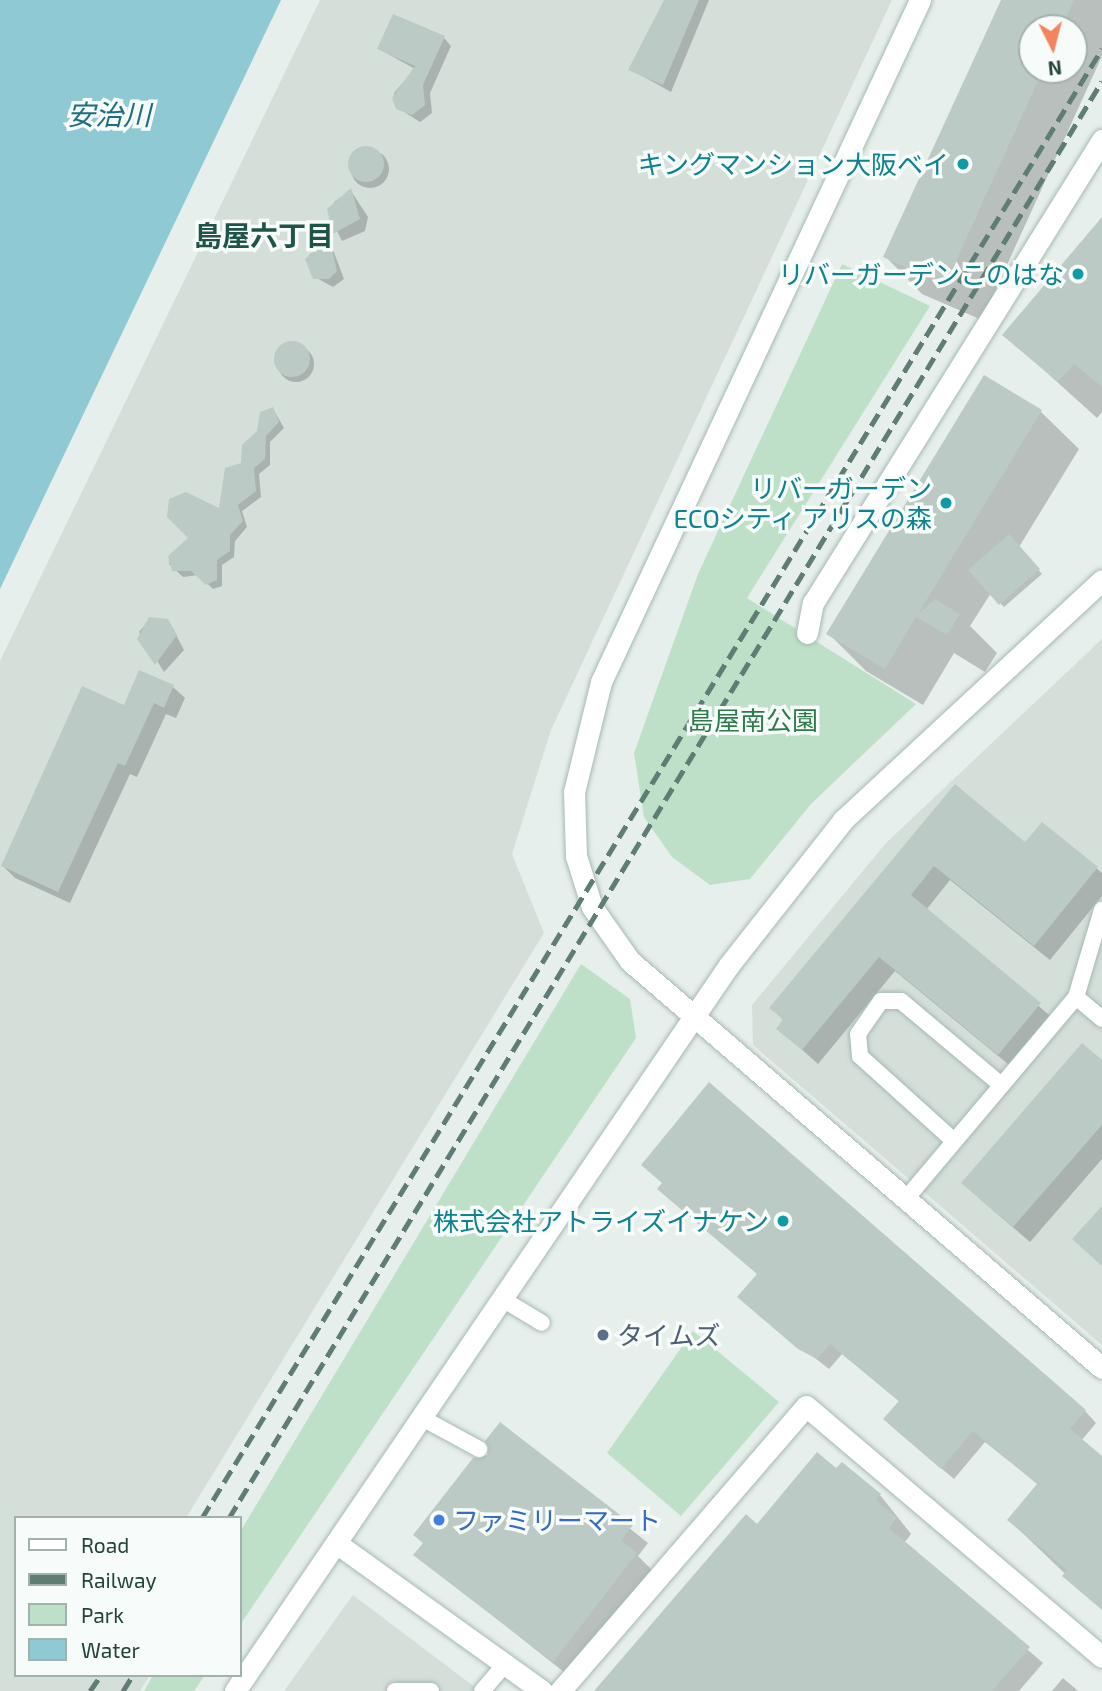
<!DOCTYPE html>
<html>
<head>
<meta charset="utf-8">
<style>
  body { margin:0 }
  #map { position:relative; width:1102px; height:1691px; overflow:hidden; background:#e6efeb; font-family:"Exo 2","Noto Sans JP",sans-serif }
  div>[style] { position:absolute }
  .built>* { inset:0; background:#d4dfda }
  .green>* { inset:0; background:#bfe0c8 }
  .water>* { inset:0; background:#8ec9d4 }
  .shadow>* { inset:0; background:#0003 }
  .round { border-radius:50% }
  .building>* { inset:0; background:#bbcac4 }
  .roads { filter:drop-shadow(0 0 2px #a8b8b2) drop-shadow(0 0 2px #a8b8b2) }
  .lane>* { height:16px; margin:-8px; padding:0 8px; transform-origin:8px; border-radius:8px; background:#fff }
  .street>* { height:21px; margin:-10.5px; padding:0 10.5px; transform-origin:10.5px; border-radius:10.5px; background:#fff }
  .secondary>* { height:21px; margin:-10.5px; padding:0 10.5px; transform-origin:10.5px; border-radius:10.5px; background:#fff }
  .rail>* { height:5px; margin-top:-2.5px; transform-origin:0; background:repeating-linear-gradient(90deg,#5f7d75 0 14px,transparent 0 21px) }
  .dots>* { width:19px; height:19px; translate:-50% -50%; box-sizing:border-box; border:4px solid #f7fbf9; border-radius:50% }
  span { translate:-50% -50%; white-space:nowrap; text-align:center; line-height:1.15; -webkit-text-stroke:7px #f7fbf9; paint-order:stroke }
  .culture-label { font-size:26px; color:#0d838f }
  .right { translate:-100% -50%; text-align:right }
  .park-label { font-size:26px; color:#2d7a4b }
  .service-label { font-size:26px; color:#4e5e75 }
  .left { translate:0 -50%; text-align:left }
  .shop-label { font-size:26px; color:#366cbe }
  .water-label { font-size:28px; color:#1c6f80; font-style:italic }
  .neighbourhood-label { font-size:28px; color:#1f5548; font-weight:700 }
  .legend { position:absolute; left:14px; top:1516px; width:228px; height:161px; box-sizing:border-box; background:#f7fbf9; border:2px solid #a3b1ad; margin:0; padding:9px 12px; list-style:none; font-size:21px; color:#24423a }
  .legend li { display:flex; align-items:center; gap:14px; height:35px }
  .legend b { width:35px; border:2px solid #a3b1ad }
  .north { position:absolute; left:1018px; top:14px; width:70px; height:70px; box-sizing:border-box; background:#f7fbf9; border:2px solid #a3b1ad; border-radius:50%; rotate:174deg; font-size:19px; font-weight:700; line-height:28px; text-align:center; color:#24423a }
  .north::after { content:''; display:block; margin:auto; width:24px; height:32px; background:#f4845f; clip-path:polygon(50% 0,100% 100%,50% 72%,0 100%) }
</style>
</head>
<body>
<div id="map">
  <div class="built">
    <i style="clip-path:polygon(320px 0,892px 0,551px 730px,512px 854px,544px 933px,186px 1518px,16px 1518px,16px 1675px,150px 1675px,140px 1691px,0 1691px,0 661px)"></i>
    <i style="clip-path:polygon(1102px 639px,1102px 1345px,753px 1045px,752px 1005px,886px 843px)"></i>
    <i style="clip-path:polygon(353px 1595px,480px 1691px,284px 1691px)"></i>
  </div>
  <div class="green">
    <i style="clip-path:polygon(842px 264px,930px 306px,747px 598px,916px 704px,811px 804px,750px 879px,710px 885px,672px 857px,644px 817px,634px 753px,698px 574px)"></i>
    <i style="clip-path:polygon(581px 964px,630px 999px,636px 1038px,240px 1625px,240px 1532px)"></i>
    <i style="clip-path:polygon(693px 1331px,779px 1402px,681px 1516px,607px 1453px)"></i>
    <i style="clip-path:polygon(153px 1675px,205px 1675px,194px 1691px,144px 1691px)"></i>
  </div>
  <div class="water">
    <i style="clip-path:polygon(0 0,281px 0,0 589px)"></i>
  </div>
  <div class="shadow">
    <i style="clip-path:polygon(666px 0,709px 0,671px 92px,630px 69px)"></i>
    <i style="clip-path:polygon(evenodd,1003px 0,1102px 0,1102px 56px,982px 320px,922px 294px,886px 257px,1003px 0,1032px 28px,1074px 28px,1074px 70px,1032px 70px,1032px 28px)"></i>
    <i style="clip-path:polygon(444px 38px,451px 46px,430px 93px,432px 113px,420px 122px,398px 108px,394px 93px,415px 69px,379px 49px)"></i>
    <i class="round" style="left:351px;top:150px;width:38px;height:38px"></i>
    <i style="clip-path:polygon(351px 191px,368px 217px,365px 231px,342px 241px,329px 215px,335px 201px)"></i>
    <i style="clip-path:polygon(1102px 220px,1102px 412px,1097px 418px,1004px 334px)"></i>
    <i style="clip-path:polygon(330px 242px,344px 279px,333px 287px,311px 275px,309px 255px)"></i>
    <i class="round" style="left:278px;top:346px;width:36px;height:36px"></i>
    <i style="clip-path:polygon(985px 377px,1041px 412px,1079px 449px,1019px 547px,1042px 574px,1004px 607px,991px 593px,970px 626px,997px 653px,985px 672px,954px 653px,923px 705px,866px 671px,828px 633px)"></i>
    <i style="clip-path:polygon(273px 409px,284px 428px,270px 442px,270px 465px,259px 474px,261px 497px,242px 511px,247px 527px,235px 541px,234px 557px,222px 565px,222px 586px,213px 589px,198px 575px,183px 577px,169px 564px,172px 553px,221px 511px)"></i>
    <i style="clip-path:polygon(150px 619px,168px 620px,184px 650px,164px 672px,139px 632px)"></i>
    <i style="clip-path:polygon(173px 687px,185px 698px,176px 718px,166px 714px,137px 777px,130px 774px,70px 903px,15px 878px,3px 866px,124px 708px)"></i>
    <i style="clip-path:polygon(956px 786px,1025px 844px,1042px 824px,1102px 873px,1102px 896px,1050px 960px,950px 880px,926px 910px,1055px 1020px,1014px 1069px,895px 971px,818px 1064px,778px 1028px,784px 1021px,771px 1007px)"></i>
    <i style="clip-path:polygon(1102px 1063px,1102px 1159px,1030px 1242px,980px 1199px)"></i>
    <i style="clip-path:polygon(751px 1308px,1085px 1411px,1096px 1423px,1081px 1441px,1102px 1459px,1102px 1609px,1009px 1520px,1039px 1485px,985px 1442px,954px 1479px,897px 1431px,900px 1402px,842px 1354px,829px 1369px)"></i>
    <i style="clip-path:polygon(500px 1425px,648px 1543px,638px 1556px,652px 1570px,569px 1676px,416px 1555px,490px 1456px)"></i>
    <i style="clip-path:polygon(837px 1470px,880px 1495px,911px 1534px,904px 1543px,1043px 1663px,1019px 1691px,613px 1691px,757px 1526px)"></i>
    <i style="clip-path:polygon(1063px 1678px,1078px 1691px,1052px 1691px)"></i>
  </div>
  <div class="building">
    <i style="clip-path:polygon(664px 0,699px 0,663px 85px,628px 70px)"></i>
    <i style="clip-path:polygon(1001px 0,1074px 0,1062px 28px,1032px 28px,1032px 70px,1043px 70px,945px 285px,883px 257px)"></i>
    <i style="clip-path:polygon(393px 14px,445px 36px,423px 85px,425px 105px,412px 115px,396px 109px,392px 98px,415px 66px,377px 49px)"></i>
    <i class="round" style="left:348px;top:146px;width:36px;height:36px"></i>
    <i style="clip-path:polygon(351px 188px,360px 219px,333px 234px,327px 209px)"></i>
    <i style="clip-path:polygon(1102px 217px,1102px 387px,1074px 364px,1058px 382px,1002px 335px)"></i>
    <i style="clip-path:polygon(330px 240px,337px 271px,329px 279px,313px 279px,305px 259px)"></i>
    <i class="round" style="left:274px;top:341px;width:36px;height:36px"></i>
    <i style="clip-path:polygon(984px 375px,1042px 410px,918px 614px,935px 599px,960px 614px,947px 635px,916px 617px,885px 669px,826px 634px)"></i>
    <i style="clip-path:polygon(273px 407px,279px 422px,266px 436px,265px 459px,254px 468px,256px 491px,238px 505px,243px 521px,230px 535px,230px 551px,217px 560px,217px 580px,206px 585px,191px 571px,172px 571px,168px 556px,188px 538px,167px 517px,169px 499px,186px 492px,219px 508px,225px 468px,241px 463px,242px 445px,257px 431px,260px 412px)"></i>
    <i style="clip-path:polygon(1009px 534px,1040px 569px,999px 605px,968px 570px)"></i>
    <i style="clip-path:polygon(149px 617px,168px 619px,177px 635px,155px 665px,137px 639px)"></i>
    <i style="clip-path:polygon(139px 670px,174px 685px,164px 708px,154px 703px,125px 766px,118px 763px,58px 892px,1px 866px,82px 686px,124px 705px)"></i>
    <i style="clip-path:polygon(955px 784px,1025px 842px,1042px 822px,1098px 867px,1034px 946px,934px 866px,911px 895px,1041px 1003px,998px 1055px,879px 957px,802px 1050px,776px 1029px,783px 1019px,769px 1008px)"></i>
    <i style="clip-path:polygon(1082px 1043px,1102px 1060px,1102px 1125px,1013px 1227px,961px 1183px)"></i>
    <i style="clip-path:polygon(709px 1082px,1086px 1410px,1070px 1429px,1102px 1456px,1102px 1610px,1062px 1576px,1067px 1570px,1007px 1520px,1037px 1484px,973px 1431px,941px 1469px,883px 1419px,899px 1401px,830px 1344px,817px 1359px,798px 1349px,737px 1297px,757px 1274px,657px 1189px,662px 1183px,641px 1165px)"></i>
    <i style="clip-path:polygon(1102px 1206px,1102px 1266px,1072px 1239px)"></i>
    <i style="clip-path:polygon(500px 1422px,633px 1525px,621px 1540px,637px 1553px,553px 1662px,413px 1555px,423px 1543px,413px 1535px,473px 1458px,488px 1455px,485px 1441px)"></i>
    <i style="clip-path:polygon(817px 1452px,836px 1468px,842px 1462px,881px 1494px,876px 1500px,897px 1518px,889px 1528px,1030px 1647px,992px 1691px,594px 1691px,746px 1514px,757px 1524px)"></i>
  </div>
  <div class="roads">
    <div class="lane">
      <i style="left:1076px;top:997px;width:34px;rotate:40deg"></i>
      <i style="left:954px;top:1141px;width:127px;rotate:-137.9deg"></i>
      <i style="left:860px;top:1056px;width:22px;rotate:-95deg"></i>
      <i style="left:858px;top:1034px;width:40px;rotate:-55.1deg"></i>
      <i style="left:881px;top:1001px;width:20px"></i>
      <i style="left:901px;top:1001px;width:131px;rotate:40deg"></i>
      <i style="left:905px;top:1200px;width:265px;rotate:-49.9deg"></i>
      <i style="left:1076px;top:997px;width:91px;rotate:-73.4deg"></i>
      <i style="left:504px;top:1300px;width:44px;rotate:31.2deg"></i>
      <i style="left:424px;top:1419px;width:63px;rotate:28.6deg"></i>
      <i style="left:395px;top:1691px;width:36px"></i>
      <i style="left:482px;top:1691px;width:35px;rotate:-49deg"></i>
    </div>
    <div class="street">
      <i style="left:807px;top:633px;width:31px;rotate:-79deg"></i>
      <i style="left:813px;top:603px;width:546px;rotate:-58.03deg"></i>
      <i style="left:560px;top:1691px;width:376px;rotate:-49.2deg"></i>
      <i style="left:806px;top:1406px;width:388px;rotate:40.3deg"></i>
    </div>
    <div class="secondary">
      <i style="left:920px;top:0;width:753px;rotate:115.07deg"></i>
      <i style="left:601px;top:682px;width:113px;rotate:103.8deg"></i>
      <i style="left:574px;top:792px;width:64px;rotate:88.2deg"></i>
      <i style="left:576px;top:856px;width:53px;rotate:72.6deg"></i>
      <i style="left:592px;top:907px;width:66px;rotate:54.9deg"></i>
      <i style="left:630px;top:961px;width:623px;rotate:40.77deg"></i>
      <i style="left:339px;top:1545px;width:250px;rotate:35.7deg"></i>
      <i style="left:235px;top:1691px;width:878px;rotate:-55.77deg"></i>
      <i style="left:729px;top:965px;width:184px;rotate:-51.8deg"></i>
      <i style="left:843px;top:820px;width:353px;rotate:-42.8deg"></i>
    </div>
  </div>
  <div class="rail">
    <i style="left:202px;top:1518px;width:1723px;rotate:-58.51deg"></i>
    <i style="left:229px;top:1518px;width:1681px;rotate:-58.72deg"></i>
    <i style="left:90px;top:1691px;width:19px;rotate:-55deg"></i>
    <i style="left:123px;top:1691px;width:19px;rotate:-58deg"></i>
  </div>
  <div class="dots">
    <i style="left:963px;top:164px;background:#0f9aa8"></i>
    <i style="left:1078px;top:274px;background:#0f9aa8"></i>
    <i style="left:946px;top:503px;background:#0f9aa8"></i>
    <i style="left:783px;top:1221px;background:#0f9aa8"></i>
    <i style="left:603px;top:1335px;background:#5c6f8a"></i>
    <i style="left:439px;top:1520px;background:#3f7fe0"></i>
  </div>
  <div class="culture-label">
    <span class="right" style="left:949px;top:164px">キングマンション大阪ベイ</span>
    <span class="right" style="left:1064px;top:274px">リバーガーデンこのはな</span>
    <span class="right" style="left:932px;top:503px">リバーガーデン<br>ECOシティ アリスの森</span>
    <span class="right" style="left:769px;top:1221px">株式会社アトライズイナケン</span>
  </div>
  <div class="park-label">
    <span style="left:753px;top:720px">島屋南公園</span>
  </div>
  <div class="service-label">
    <span class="left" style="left:617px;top:1335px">タイムズ</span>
  </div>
  <div class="shop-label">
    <span class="left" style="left:453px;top:1520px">ファミリーマート</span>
  </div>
  <div class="water-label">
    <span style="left:109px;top:114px">安治川</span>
  </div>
  <div class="neighbourhood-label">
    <span style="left:264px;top:235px">島屋六丁目</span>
  </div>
  <ul class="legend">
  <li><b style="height:9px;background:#fff"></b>Road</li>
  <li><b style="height:9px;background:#5f7d75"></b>Railway</li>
  <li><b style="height:19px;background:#bfe0c8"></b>Park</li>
  <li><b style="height:19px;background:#8ec9d4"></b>Water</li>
  </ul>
  <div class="north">N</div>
</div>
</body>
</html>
